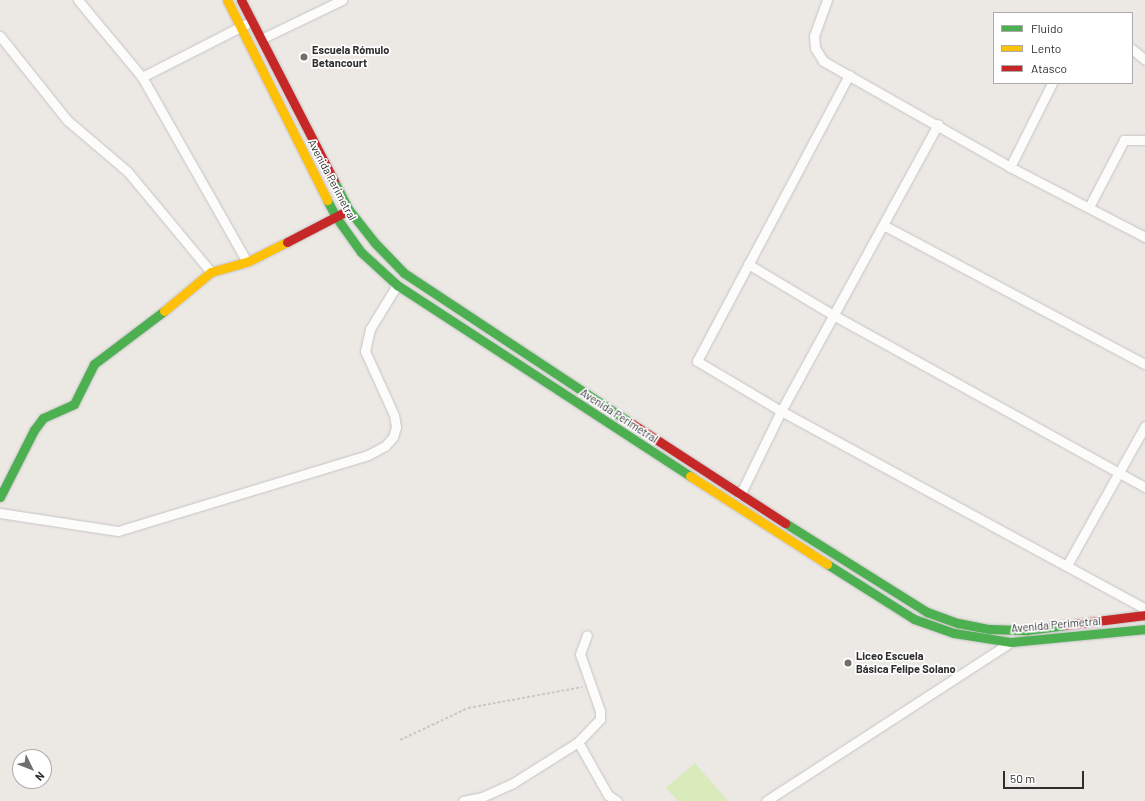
<!DOCTYPE html>
<html>
<head>
<meta charset="utf-8">
<style>
  body { margin:0 }
  #map { position:relative; width:1145px; height:801px; overflow:hidden; background:#ece8e4; font-family:Barlow,sans-serif }
  div>[style] { position:absolute }
  .pitch>* { inset:0; background:#d9eabb }
  .path>* { height:2px; margin-top:-1px; transform-origin:0; background:repeating-linear-gradient(90deg,#c9c9c8 0 3px,transparent 0 5px) }
  .roads { filter:drop-shadow(0 0 1px #c5c4c5) drop-shadow(0 0 1px #c5c4c5) }
  .street>* { height:9px; margin:-4.5px; padding:0 4.5px; transform-origin:4.5px; border-radius:4.5px; background:#fcfcfb }
  .fast>* { height:9px; margin:-4.5px; padding:0 4.5px; transform-origin:4.5px; border-radius:4.5px; background:#4caf50 }
  .slow>* { height:9px; margin:-4.5px; padding:0 4.5px; transform-origin:4.5px; border-radius:4.5px; background:#ffc107 }
  .jam>* { height:9px; margin:-4.5px; padding:0 4.5px; transform-origin:4.5px; border-radius:4.5px; background:#c62828 }
  .dots>* { width:11px; height:11px; translate:-50% -50%; box-sizing:border-box; border:2px solid #fff; border-radius:50% }
  span { translate:-50% -50%; white-space:nowrap; text-align:center; line-height:1.15; -webkit-text-stroke:3.5px #fff; paint-order:stroke }
  .poi-label { font-size:11px; color:#2e2e2e; font-weight:700 }
  .left { translate:0 -50%; text-align:left }
  .street-label { font-size:11px; color:#2e2e2e }
  .legend { position:absolute; left:993px; top:12px; width:140px; height:72px; box-sizing:border-box; background:#fff; border:1px solid #ababab; margin:0; padding:5px 7px; list-style:none; font-size:12px; color:#2e2e2e }
  .legend li { display:flex; align-items:center; gap:8px; height:20px }
  .legend b { width:20px; border:1px solid #ababab }
  .north { position:absolute; left:12px; top:749px; width:40px; height:40px; box-sizing:border-box; background:#fff; border:1px solid #ababab; border-radius:50%; rotate:133deg; font-size:11px; font-weight:700; line-height:16px; text-align:center; color:#2e2e2e }
  .north::after { content:''; display:block; margin:auto; width:14px; height:18px; background:#706f6e; clip-path:polygon(50% 0,100% 100%,50% 72%,0 100%) }
  .scale { position:absolute; left:1003px; top:771px; width:81px; height:18px; box-sizing:border-box; border:2px solid #2e2e2e; border-top:0; padding-left:5px; font-size:12px; line-height:14px; white-space:nowrap; color:#2e2e2e; -webkit-text-stroke:3px #fff; paint-order:stroke }
</style>
</head>
<body>
<div id="map">
  <div class="pitch">
    <i style="clip-path:polygon(695px 763px,727px 800px,727px 801px,678px 801px,666px 788px)"></i>
  </div>
  <div class="path">
    <i style="left:400px;top:740px;width:75px;rotate:-25.2deg"></i>
    <i style="left:468px;top:708px;width:116px;rotate:-10.4deg"></i>
  </div>
  <div class="roads">
    <div class="street">
      <i style="left:78px;top:0;width:100px;rotate:50.3deg"></i>
      <i style="left:142px;top:77px;width:213px;rotate:60.4deg"></i>
      <i style="left:827px;top:0;width:38px;rotate:110deg"></i>
      <i style="left:814px;top:36px;width:12px;rotate:85deg"></i>
      <i style="left:815px;top:48px;width:15px;rotate:58deg"></i>
      <i style="left:823px;top:61px;width:215px;rotate:29.5deg"></i>
      <i style="left:1010px;top:167px;width:152px;rotate:27.4deg"></i>
      <i style="left:0;top:36px;width:107px;rotate:51.4deg"></i>
      <i style="left:67px;top:120px;width:80px;rotate:40.4deg"></i>
      <i style="left:128px;top:172px;width:130px;rotate:50.3deg"></i>
      <i style="left:261px;top:39px;width:90px;rotate:-25.7deg"></i>
      <i style="left:1132px;top:49px;width:17px;rotate:40deg"></i>
      <i style="left:849px;top:75px;width:324px;rotate:118deg"></i>
      <i style="left:697px;top:361px;width:98px;rotate:30.8deg"></i>
      <i style="left:781px;top:411px;width:414px;rotate:28.5deg"></i>
      <i style="left:142px;top:77px;width:117px;rotate:-27deg"></i>
      <i style="left:1010px;top:167px;width:94px;rotate:-63.4deg"></i>
      <i style="left:1089px;top:207px;width:76px;rotate:-62.4deg"></i>
      <i style="left:1124px;top:140px;width:21px"></i>
      <i style="left:885px;top:226px;width:294px;rotate:28deg"></i>
      <i style="left:748px;top:264px;width:101px;rotate:30.9deg"></i>
      <i style="left:835px;top:316px;width:354px;rotate:28.9deg"></i>
      <i style="left:740px;top:495px;width:93px;rotate:-64deg"></i>
      <i style="left:781px;top:411px;width:327px;rotate:-61.3deg"></i>
      <i style="left:0;top:513px;width:119px;rotate:8.7deg"></i>
      <i style="left:118px;top:531px;width:261px;rotate:-16.9deg"></i>
      <i style="left:368px;top:455px;width:19px;rotate:-28deg"></i>
      <i style="left:385px;top:446px;width:12px;rotate:-48deg"></i>
      <i style="left:393px;top:437px;width:10px;rotate:-73deg"></i>
      <i style="left:396px;top:427px;width:12px;rotate:-99deg"></i>
      <i style="left:394px;top:415px;width:70px;rotate:-114.4deg"></i>
      <i style="left:365px;top:351px;width:23px;rotate:-77deg"></i>
      <i style="left:370px;top:329px;width:52px;rotate:-58.5deg"></i>
      <i style="left:1067px;top:565px;width:159px;rotate:-60.7deg"></i>
      <i style="left:578px;top:742px;width:32px;rotate:-46deg"></i>
      <i style="left:600px;top:719px;width:8px;rotate:-90deg"></i>
      <i style="left:600px;top:711px;width:60px;rotate:-109.3deg"></i>
      <i style="left:580px;top:654px;width:20px;rotate:-70deg"></i>
      <i style="left:463px;top:801px;width:19px;rotate:-12deg"></i>
      <i style="left:482px;top:797px;width:34px;rotate:-24deg"></i>
      <i style="left:513px;top:783px;width:77px;rotate:-32.2deg"></i>
      <i style="left:578px;top:742px;width:61px;rotate:60.5deg"></i>
      <i style="left:608px;top:795px;width:11px;rotate:34deg"></i>
      <i style="left:766px;top:801px;width:292px;rotate:-33deg"></i>
    </div>
    <div class="fast">
      <i style="left:334px;top:181px;width:33px;rotate:63deg"></i>
      <i style="left:349px;top:210px;width:42px;rotate:51.8deg"></i>
      <i style="left:375px;top:243px;width:42px;rotate:46deg"></i>
      <i style="left:404px;top:273px;width:272px;rotate:33.5deg"></i>
      <i style="left:327px;top:200px;width:19px;rotate:62deg"></i>
      <i style="left:336px;top:217px;width:43px;rotate:54.5deg"></i>
      <i style="left:361px;top:252px;width:49px;rotate:42.5deg"></i>
      <i style="left:397px;top:285px;width:350px;rotate:33.1deg"></i>
      <i style="left:0;top:497px;width:75px;rotate:-63.1deg"></i>
      <i style="left:34px;top:430px;width:15px;rotate:-53deg"></i>
      <i style="left:43px;top:418px;width:34px;rotate:-24deg"></i>
      <i style="left:74px;top:404px;width:45px;rotate:-63.4deg"></i>
      <i style="left:94px;top:364px;width:88px;rotate:-37.1deg"></i>
      <i style="left:785px;top:523px;width:168px;rotate:32.1deg"></i>
      <i style="left:927px;top:612px;width:33px;rotate:20deg"></i>
      <i style="left:958px;top:623px;width:33px;rotate:11deg"></i>
      <i style="left:990px;top:629px;width:37px;rotate:2deg"></i>
      <i style="left:1027px;top:630px;width:38px;rotate:-7deg"></i>
      <i style="left:827px;top:564px;width:103px;rotate:32.3deg"></i>
      <i style="left:914px;top:619px;width:42px;rotate:19.3deg"></i>
      <i style="left:954px;top:633px;width:58px;rotate:9deg"></i>
      <i style="left:1011px;top:642px;width:135px;rotate:-5.5deg"></i>
    </div>
    <div class="slow">
      <i style="left:227px;top:0;width:224px;rotate:63.4deg"></i>
      <i style="left:164px;top:311px;width:61px;rotate:-39.7deg"></i>
      <i style="left:211px;top:272px;width:37px;rotate:-16deg"></i>
      <i style="left:247px;top:262px;width:45px;rotate:-26.6deg"></i>
      <i style="left:690px;top:476px;width:163px;rotate:32.7deg"></i>
    </div>
    <div class="jam">
      <i style="left:241px;top:0;width:203px;rotate:62.8deg"></i>
      <i style="left:287px;top:242px;width:63px;rotate:-27.4deg"></i>
      <i style="left:631px;top:423px;width:184px;rotate:33deg"></i>
      <i style="left:1065px;top:625px;width:81px;rotate:-7.1deg"></i>
    </div>
  </div>
  <div class="dots">
    <i style="left:304px;top:57px;background:#706f6e"></i>
    <i style="left:848px;top:663px;background:#706f6e"></i>
  </div>
  <div class="poi-label">
    <span class="left" style="left:312px;top:57px">Escuela Rómulo<br>Betancourt</span>
    <span class="left" style="left:856px;top:663px">Liceo Escuela<br>Básica Felipe Solano</span>
  </div>
  <div class="street-label">
    <span style="left:332px;top:180px;rotate:62deg">Avenida Perimetral</span>
    <span style="left:619px;top:416px;rotate:33deg">Avenida Perimetral</span>
    <span style="left:1056px;top:625px;rotate:-5deg">Avenida Perimetral</span>
  </div>
  <ul class="legend">
  <li><b style="height:5px;background:#4caf50"></b>Fluido</li>
  <li><b style="height:5px;background:#ffc107"></b>Lento</li>
  <li><b style="height:5px;background:#c62828"></b>Atasco</li>
  </ul>
  <div class="north">N</div>
  <div class="scale">50 m</div>
</div>
</body>
</html>
